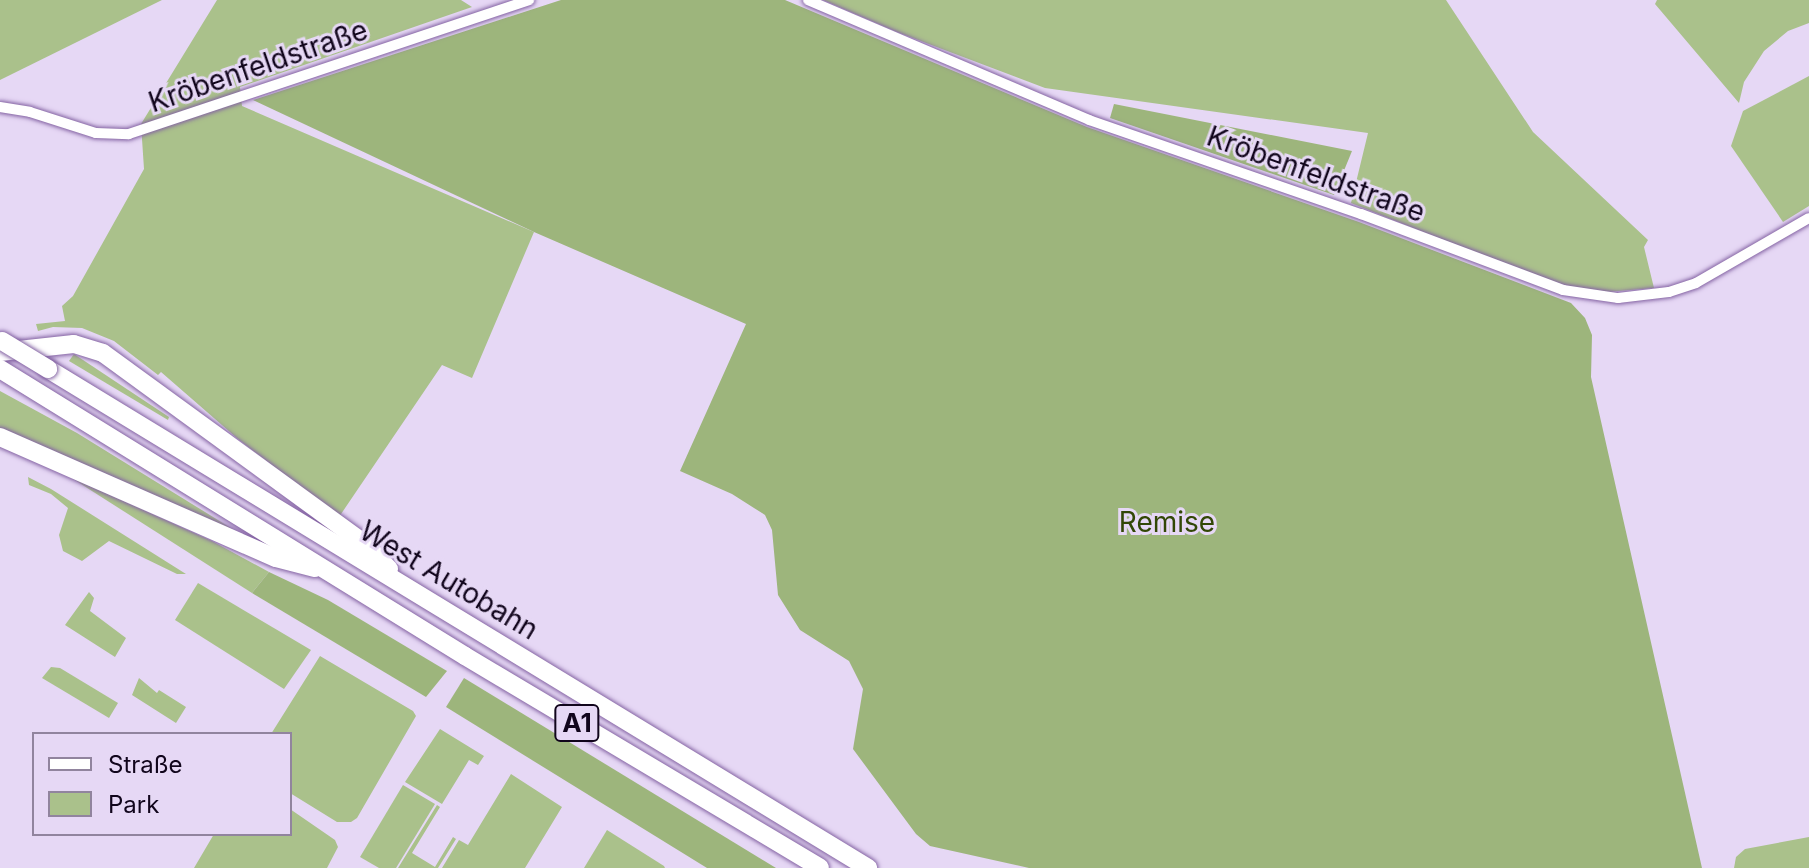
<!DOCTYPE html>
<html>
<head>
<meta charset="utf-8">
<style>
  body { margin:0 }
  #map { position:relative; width:1809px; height:868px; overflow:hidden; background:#e6d8f5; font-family:Inter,sans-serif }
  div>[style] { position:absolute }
  .green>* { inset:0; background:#aac18b }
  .forest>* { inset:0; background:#9db57c }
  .roads { filter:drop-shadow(0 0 2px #8463a3) drop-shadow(0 0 2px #8463a3) }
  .street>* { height:10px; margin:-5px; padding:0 5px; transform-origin:5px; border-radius:5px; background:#fff }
  .highway>* { height:18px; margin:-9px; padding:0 9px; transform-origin:9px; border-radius:9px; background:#fff }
  .bridges { filter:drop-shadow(0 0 2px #8463a3) drop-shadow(0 0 2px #8463a3) }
  .highway-bridge>* { height:18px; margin:-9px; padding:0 9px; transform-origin:9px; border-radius:9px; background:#fff }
  span { translate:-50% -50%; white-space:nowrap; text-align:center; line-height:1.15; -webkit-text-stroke:6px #e6d8f5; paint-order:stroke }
  .shield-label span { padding:2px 6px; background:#e6d8f5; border:2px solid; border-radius:6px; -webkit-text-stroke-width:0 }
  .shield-label { font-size:26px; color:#11051c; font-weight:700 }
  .street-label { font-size:28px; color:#11051c }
  .park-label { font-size:28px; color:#324706 }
  .legend { position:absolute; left:32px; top:732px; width:260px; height:104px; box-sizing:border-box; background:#e6d8f5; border:2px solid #91849e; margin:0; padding:10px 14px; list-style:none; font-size:24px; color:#11051c }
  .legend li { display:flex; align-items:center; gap:16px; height:40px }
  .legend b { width:40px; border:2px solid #91849e }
</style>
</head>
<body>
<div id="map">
  <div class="green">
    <i style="clip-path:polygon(0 0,162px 0,0 80px)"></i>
    <i style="clip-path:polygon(217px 0,461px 0,472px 7px,240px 87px,242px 106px,534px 232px,472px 378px,442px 365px,339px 517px,238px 439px,161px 372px,158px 375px,114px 341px,82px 328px,53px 327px,38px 331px,36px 324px,65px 321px,62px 306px,73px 296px,144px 169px,141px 124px)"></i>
    <i style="clip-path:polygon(823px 0,1446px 0,1533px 132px,1648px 240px,1644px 247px,1654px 288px,1607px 292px,1572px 287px,1531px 275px,1351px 203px,1368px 133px,1045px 88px,897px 32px)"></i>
    <i style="clip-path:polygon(1657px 0,1809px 0,1809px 23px,1788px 31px,1764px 51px,1744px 82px,1739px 103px,1655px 4px)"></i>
    <i style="clip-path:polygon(1809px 76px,1809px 206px,1783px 222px,1731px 146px,1743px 111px)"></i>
    <i style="clip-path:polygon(74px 354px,169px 417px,168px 420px,69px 361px)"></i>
    <i style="clip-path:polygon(0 391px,77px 433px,239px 533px,0 429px)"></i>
    <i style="clip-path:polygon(28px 477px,51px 489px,186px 574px,177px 574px,109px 541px,82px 561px,63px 551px,59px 535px,68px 508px,51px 494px,29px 485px)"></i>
    <i style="clip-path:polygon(70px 477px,212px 541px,269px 572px,252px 593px)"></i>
    <i style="clip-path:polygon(198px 583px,311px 650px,284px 689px,175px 620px)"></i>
    <i style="clip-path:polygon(89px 592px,94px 598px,90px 611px,126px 638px,115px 657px,65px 625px)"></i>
    <i style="clip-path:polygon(320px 656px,413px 711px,416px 716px,357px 818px,351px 822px,337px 822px,290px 793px,290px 734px,271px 734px)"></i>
    <i style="clip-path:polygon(51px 667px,60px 668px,118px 703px,109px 718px,42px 678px)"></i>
    <i style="clip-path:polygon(139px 678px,157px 693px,159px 690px,186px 707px,176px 723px,132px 695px)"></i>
    <i style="clip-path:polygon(440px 729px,484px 756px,478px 765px,469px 760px,442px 804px,405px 782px)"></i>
    <i style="clip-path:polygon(511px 774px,562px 807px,525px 868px,442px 868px,459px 840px,468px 845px)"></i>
    <i style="clip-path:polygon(403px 785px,435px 804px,396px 868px,379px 868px,360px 857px)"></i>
    <i style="clip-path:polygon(437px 805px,440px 807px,412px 853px,435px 867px,453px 837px,456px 839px,438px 868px,398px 868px)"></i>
    <i style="clip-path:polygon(290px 809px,335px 840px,338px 847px,327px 868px,194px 868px,214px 834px,290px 834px)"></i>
    <i style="clip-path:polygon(607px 830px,664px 866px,665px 868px,584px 868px)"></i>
    <i style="clip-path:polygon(1809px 837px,1809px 868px,1734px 868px,1736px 857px,1745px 849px)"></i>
  </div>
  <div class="forest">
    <i style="clip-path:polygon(561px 0,785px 0,1087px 127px,1359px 222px,1571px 303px,1585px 318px,1592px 335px,1591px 377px,1702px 868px,1029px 868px,930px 846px,916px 834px,853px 749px,863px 689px,849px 661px,800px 630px,778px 595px,772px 530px,765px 515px,732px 494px,680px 471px,746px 324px,534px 232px,253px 100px)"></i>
    <i style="clip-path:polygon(1114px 104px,1352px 151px,1334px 195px,1110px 118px)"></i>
    <i style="clip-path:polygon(269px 572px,328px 600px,447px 671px,426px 697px,252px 593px)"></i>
    <i style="clip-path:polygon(464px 678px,776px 868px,707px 868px,446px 707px)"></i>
  </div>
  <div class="roads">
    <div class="street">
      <i style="left:808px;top:0;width:306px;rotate:23.1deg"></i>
      <i style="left:1089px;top:120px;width:288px;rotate:19.1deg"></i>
      <i style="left:1361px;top:214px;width:216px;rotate:20.6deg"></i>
      <i style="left:1563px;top:290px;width:56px;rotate:8.3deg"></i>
      <i style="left:1618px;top:298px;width:51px;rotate:-6.7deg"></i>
      <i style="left:1669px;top:292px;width:28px;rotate:-18deg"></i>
      <i style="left:1696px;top:283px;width:130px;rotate:-29.9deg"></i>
      <i style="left:0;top:107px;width:30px;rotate:9deg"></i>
      <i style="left:30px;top:112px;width:69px;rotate:17.7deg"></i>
      <i style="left:96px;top:133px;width:33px;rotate:2deg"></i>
      <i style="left:129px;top:134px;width:422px;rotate:-18.5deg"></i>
    </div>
    <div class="highway">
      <i style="left:0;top:352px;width:74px;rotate:-6.2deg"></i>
      <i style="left:74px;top:344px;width:30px;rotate:17deg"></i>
      <i style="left:103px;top:353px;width:323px;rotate:36.1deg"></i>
      <i style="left:364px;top:543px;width:36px;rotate:46deg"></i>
      <i style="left:0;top:369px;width:546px;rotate:31.68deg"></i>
      <i style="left:465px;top:656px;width:413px;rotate:30.8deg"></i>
      <i style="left:48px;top:369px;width:960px;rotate:31.32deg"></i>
      <i style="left:0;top:437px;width:301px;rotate:23.7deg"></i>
      <i style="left:276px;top:558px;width:40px;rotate:14.4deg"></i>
    </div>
  </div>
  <div class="bridges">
    <div class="highway-bridge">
      <i style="left:2px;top:341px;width:54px;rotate:31.3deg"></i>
    </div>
  </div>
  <div class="shield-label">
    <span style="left:577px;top:723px">A1</span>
  </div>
  <div class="street-label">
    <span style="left:258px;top:66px;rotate:-19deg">Kröbenfeldstraße</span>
    <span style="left:1316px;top:174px;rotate:20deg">Kröbenfeldstraße</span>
    <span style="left:449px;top:580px;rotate:31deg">West Autobahn</span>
  </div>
  <div class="park-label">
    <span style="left:1167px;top:522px">Remise</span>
  </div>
  <ul class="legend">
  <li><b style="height:10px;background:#fff"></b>Straße</li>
  <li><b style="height:22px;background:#aac18b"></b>Park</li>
  </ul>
</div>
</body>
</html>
